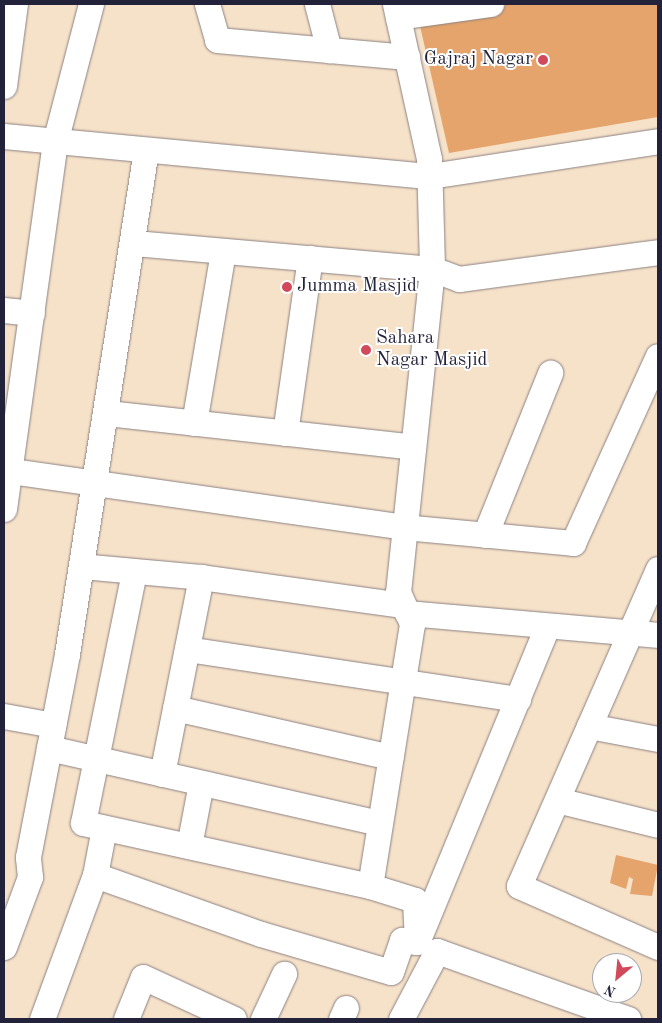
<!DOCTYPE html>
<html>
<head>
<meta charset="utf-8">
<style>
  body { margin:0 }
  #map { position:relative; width:662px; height:1023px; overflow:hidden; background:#f6e1c9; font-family:"Old Standard TT",serif }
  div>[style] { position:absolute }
  .building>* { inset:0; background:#e4a46c }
  .roads { filter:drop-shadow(0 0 1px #8c8282) drop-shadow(0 0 1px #8c8282) }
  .minor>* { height:25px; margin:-12.5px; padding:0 12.5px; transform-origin:12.5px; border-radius:12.5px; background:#fff }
  .dots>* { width:14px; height:14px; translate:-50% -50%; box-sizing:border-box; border:2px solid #fff; border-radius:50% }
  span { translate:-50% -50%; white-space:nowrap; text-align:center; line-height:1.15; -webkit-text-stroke:4px #fff; paint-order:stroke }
  .poi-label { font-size:19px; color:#22223b }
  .right { translate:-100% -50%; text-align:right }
  .left { translate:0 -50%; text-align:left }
  .frame { position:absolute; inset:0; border:5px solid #22223b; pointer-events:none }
  .north { position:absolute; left:592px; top:953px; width:50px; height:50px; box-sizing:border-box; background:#fff; border:1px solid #a7a7b1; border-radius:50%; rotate:208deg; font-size:14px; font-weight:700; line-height:20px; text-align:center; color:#22223b }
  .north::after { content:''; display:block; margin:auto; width:18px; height:22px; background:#d1495b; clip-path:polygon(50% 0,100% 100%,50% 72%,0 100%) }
</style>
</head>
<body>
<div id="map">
  <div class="building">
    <i style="clip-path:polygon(415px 4px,658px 4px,658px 117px,449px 153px)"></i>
    <i style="clip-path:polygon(616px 855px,658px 865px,652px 896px,630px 894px,633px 879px,629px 877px,626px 889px,610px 883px)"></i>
  </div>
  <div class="roads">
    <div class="minor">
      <i style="left:207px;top:4px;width:37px;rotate:74deg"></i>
      <i style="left:217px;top:40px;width:191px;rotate:5.1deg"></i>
      <i style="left:317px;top:4px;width:48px;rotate:75.4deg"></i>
      <i style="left:395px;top:4px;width:159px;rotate:77.6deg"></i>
      <i style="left:429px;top:159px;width:110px;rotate:88.4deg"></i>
      <i style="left:432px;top:269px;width:325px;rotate:96deg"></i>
      <i style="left:398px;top:592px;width:35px;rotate:66deg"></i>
      <i style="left:412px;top:624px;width:265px;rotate:99.1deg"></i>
      <i style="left:370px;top:886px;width:47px;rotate:17.3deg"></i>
      <i style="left:415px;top:900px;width:42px;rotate:87.3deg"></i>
      <i style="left:398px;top:17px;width:94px;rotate:-8deg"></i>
      <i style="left:4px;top:86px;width:83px;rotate:-82.4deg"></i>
      <i style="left:4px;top:136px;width:428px;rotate:5.4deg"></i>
      <i style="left:430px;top:176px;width:231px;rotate:-8.7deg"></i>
      <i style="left:134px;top:243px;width:299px;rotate:5deg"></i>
      <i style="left:432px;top:269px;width:29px;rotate:20deg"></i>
      <i style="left:459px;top:279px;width:201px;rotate:-7.7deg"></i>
      <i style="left:4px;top:310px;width:28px;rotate:6deg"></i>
      <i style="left:107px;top:413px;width:308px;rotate:6.3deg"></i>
      <i style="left:194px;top:423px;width:174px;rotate:-80.4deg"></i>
      <i style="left:285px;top:433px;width:177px;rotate:-81.9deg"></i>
      <i style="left:4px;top:470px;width:404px;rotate:8.1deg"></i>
      <i style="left:404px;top:527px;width:170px;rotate:5.4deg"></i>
      <i style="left:573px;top:543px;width:205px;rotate:-65.6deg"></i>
      <i style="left:4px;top:509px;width:371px;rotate:-82.1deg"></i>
      <i style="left:55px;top:142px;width:143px;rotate:-75.4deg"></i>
      <i style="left:485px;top:535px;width:175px;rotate:-68.1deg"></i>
      <i style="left:81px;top:566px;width:121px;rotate:5.2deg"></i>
      <i style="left:658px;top:569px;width:346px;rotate:113.7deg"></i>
      <i style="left:519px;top:886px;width:152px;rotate:23.7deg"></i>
      <i style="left:134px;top:572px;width:256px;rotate:101.5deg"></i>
      <i style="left:83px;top:823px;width:294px;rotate:12.4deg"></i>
      <i style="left:407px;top:613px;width:252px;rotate:5deg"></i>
      <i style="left:187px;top:649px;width:335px;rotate:8.6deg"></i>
      <i style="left:175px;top:708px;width:221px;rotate:12.8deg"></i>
      <i style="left:4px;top:716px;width:50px;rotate:10.4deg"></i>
      <i style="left:589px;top:726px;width:70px;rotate:10.7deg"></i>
      <i style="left:49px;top:748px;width:339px;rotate:12.8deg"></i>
      <i style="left:162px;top:774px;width:201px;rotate:-78.8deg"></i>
      <i style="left:201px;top:577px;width:204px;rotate:7.9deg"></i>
      <i style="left:557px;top:800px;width:104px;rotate:13.9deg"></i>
      <i style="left:189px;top:846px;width:64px;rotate:-79.2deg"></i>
      <i style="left:95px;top:875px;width:176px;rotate:19.6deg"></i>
      <i style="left:261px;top:934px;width:135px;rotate:16.3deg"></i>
      <i style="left:391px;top:972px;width:34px;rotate:-71deg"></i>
      <i style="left:402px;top:940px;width:15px;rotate:8deg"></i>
      <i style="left:420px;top:935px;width:333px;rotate:-67.6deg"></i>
      <i style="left:4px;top:947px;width:75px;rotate:-69.6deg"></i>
      <i style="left:30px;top:877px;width:20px;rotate:-96deg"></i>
      <i style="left:28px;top:857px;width:207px;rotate:-79.1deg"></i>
      <i style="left:67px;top:654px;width:510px;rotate:-81.09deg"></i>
      <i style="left:42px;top:1019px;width:153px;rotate:-69.8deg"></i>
      <i style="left:95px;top:875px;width:48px;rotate:-79.2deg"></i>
      <i style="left:126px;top:1019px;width:45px;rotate:-68deg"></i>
      <i style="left:143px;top:977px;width:100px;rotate:24.8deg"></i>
      <i style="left:263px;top:1019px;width:50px;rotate:-65deg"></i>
      <i style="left:341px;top:1019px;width:12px;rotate:-66deg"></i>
      <i style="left:401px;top:1019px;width:77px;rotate:-62.1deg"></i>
      <i style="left:437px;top:951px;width:203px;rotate:19.6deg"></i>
    </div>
  </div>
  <div class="dots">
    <i style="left:543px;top:60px;background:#d1495b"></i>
    <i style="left:287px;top:287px;background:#d1495b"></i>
    <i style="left:366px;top:350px;background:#d1495b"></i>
  </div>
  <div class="poi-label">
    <span class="right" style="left:533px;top:60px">Gajraj Nagar</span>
    <span class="left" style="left:297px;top:287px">Jumma Masjid</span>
    <span class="left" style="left:376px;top:350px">Sahara<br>Nagar Masjid</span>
  </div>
  <div class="frame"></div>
  <div class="north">N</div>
</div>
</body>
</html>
